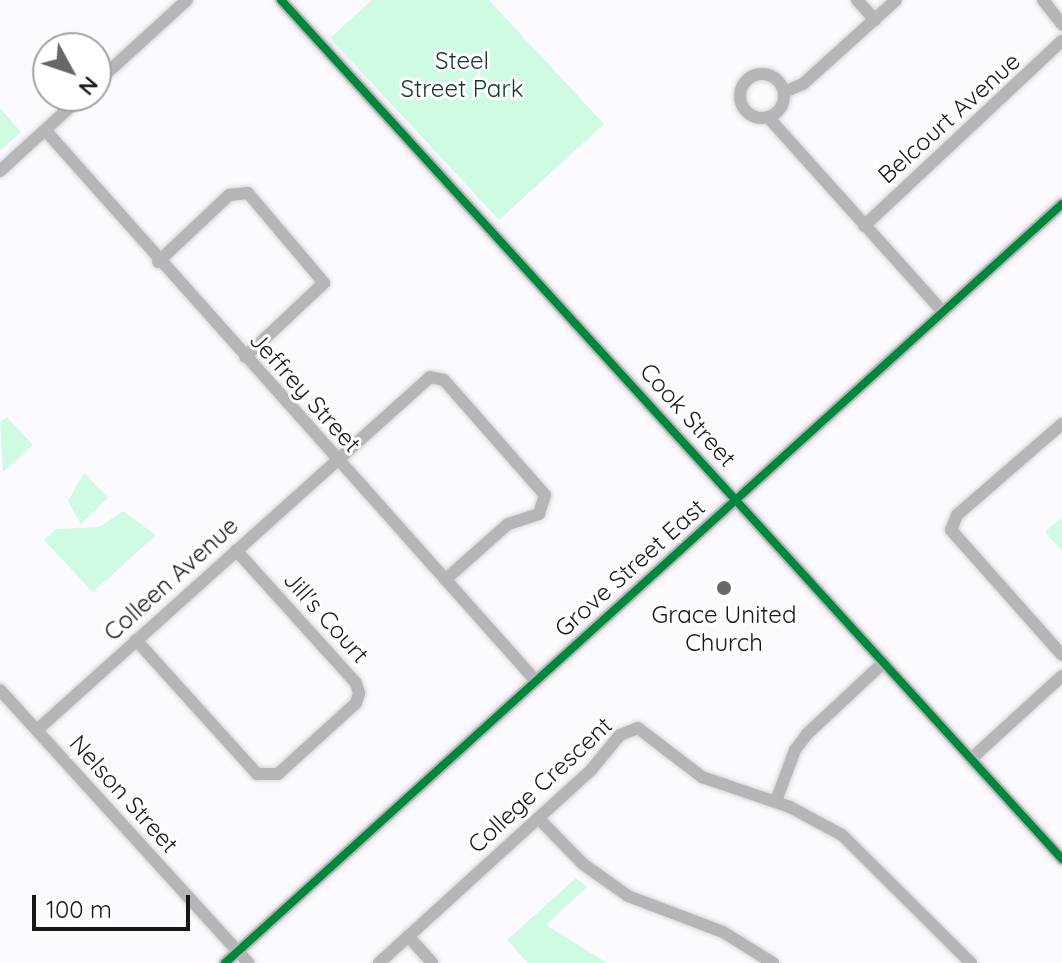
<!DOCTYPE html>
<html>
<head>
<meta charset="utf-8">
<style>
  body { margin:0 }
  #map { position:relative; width:1062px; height:963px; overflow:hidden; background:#fcfafe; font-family:Quicksand,sans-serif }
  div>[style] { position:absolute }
  .green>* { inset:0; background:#cffbe5 }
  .roads { filter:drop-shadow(0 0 2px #d7d6d9) drop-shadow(0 0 2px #d7d6d9) }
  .minor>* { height:12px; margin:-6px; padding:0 6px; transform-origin:6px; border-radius:6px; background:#b6b5b7 }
  .minor>.ring { margin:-6px; padding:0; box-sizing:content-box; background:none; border:12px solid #b6b5b7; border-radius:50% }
  .cycleway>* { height:8px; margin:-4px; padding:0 4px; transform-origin:4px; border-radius:4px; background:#00873e }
  .dots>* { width:22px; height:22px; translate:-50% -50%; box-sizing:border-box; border:4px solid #fff; border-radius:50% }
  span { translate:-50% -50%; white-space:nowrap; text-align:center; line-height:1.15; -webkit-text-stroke:6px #fff; paint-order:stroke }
  .park-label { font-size:24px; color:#113726 }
  .street-label { font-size:24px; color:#171619 }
  .poi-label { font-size:24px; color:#171619 }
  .north { position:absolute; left:32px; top:32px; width:80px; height:80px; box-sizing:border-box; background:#fff; border:2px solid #a2a2a3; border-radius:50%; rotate:130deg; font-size:22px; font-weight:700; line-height:32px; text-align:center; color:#171619 }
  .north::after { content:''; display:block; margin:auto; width:28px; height:36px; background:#676669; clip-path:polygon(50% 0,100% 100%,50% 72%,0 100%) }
  .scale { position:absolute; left:32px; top:895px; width:158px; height:36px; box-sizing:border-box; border:4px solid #171619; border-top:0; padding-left:10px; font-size:24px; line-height:28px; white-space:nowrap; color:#171619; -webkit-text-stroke:6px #fff; paint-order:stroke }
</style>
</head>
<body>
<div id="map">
  <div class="green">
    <i style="clip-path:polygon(372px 0,489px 0,604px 124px,499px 220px,330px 38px)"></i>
    <i style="clip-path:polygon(0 108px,21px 132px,0 151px)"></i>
    <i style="clip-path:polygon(7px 417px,33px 445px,3px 472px,0 422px)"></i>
    <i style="clip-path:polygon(84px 473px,108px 498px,81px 524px,68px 501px)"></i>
    <i style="clip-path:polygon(123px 511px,156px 535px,93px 592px,44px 540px,56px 529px,99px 527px)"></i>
    <i style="clip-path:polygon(1062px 517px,1062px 551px,1045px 532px)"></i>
    <i style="clip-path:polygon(576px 878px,587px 887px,546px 925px,607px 963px,528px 963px,507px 940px)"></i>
  </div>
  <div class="roads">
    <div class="minor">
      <i style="left:281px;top:0;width:1161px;rotate:47.72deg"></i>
      <i style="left:857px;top:0;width:27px;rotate:48deg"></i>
      <i style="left:1043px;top:0;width:31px;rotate:52deg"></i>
      <i class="ring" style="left:740px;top:74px;width:32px;height:32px"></i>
      <i style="left:96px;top:83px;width:123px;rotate:-42.4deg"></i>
      <i style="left:784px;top:92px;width:21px;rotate:-23deg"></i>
      <i style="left:803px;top:84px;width:125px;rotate:-42.1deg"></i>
      <i style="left:768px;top:117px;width:262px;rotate:48.1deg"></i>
      <i style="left:45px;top:130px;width:738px;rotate:48.3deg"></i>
      <i style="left:0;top:171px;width:111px;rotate:-42.4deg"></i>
      <i style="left:864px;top:226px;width:271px;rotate:-43.1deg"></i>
      <i style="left:158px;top:262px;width:98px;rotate:-43.3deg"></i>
      <i style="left:229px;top:195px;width:19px;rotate:-6deg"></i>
      <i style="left:248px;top:193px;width:118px;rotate:49.8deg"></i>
      <i style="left:324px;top:283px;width:108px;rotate:136.9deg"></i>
      <i style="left:1062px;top:424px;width:139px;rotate:139.1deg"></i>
      <i style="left:957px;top:515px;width:16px;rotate:112deg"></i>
      <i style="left:951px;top:530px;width:167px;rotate:48.4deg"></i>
      <i style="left:136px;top:640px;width:181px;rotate:47.9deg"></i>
      <i style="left:257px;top:774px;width:21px"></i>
      <i style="left:278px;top:774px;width:105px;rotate:-42.3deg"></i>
      <i style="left:356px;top:703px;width:10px;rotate:-73deg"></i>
      <i style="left:359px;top:693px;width:10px;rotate:-107deg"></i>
      <i style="left:356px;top:683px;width:179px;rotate:-132.1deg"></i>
      <i style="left:0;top:690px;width:369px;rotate:47.7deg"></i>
      <i style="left:37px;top:730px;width:528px;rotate:-41.93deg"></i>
      <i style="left:430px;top:377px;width:14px;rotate:12deg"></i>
      <i style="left:444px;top:380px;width:153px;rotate:48.7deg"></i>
      <i style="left:545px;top:495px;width:20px;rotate:108deg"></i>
      <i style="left:539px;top:514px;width:33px;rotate:162deg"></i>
      <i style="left:508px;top:524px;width:84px;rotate:138.4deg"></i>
      <i style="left:971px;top:759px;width:123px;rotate:-42.4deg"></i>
      <i style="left:776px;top:801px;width:54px;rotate:-69.6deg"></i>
      <i style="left:795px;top:750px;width:20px;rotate:-53deg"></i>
      <i style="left:807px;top:734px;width:105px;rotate:-43.1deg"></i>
      <i style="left:538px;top:818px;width:64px;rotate:45.6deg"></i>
      <i style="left:583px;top:864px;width:55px;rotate:35.4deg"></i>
      <i style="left:628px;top:896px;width:102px;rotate:20.8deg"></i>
      <i style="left:723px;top:932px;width:59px;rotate:31.8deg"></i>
      <i style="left:408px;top:936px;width:36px;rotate:48deg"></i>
      <i style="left:225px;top:963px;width:1130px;rotate:-42.2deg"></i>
      <i style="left:379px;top:963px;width:287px;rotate:-42.3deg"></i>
      <i style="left:591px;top:770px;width:45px;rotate:-50.4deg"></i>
      <i style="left:620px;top:735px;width:19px;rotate:-21deg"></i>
      <i style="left:638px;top:728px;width:81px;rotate:37.4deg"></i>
      <i style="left:702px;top:777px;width:93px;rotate:18.8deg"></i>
      <i style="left:790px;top:807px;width:59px;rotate:28.3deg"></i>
      <i style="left:842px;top:835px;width:182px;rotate:44.8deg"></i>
    </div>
  </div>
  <div class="cycleway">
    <i style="left:281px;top:0;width:1161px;rotate:47.72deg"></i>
    <i style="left:225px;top:963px;width:1130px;rotate:-42.2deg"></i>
  </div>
  <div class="dots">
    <i style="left:724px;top:588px;background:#676669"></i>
  </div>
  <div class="park-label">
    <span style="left:462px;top:75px">Steel<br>Street Park</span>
  </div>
  <div class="street-label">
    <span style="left:949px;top:118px;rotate:-42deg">Belcourt Avenue</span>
    <span style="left:305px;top:392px;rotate:48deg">Jeffrey Street</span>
    <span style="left:688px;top:415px;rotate:48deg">Cook Street</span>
    <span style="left:630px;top:568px;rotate:-42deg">Grove Street East</span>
    <span style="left:171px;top:579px;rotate:-42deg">Colleen Avenue</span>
    <span style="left:326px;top:617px;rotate:48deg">Jill's Court</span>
    <span style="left:540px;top:785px;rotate:-43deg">College Crescent</span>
    <span style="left:124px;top:794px;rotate:48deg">Nelson Street</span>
  </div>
  <div class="poi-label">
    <span style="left:724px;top:629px">Grace United<br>Church</span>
  </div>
  <div class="north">N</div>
  <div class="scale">100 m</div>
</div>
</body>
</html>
